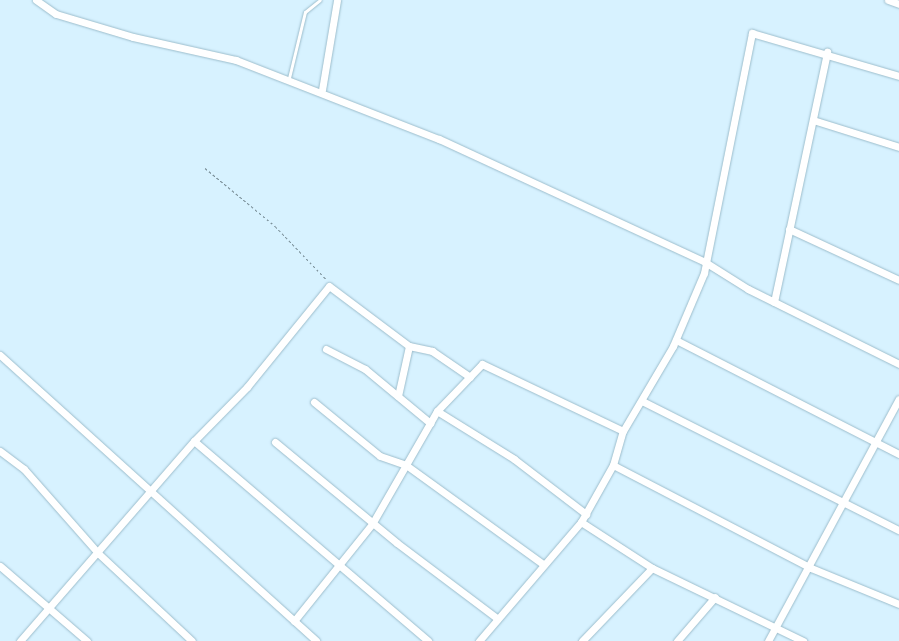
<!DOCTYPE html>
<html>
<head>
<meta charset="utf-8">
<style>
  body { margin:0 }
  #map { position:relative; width:899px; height:641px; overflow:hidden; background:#d7f2ff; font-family:"IBM Plex Sans",sans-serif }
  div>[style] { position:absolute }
  .path>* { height:1px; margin-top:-0.5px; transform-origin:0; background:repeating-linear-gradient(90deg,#778c95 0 2.5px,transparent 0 5px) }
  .roads { filter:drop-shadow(0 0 1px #9cbdcc) drop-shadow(0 0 1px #9cbdcc) }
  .lane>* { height:3px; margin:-1.5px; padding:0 1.5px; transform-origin:1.5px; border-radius:1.5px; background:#fff }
  .street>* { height:7px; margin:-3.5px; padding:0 3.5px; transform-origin:3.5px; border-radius:3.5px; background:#fff }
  span { translate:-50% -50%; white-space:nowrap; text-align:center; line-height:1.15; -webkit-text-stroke:4px #d7f2ff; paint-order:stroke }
</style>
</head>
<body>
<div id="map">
  <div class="path">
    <i style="left:205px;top:168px;width:91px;rotate:39.6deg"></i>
    <i style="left:275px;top:226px;width:74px;rotate:46.1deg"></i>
  </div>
  <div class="roads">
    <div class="lane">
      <i style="left:289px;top:78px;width:68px;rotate:-76.4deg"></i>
      <i style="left:305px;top:12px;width:19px;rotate:-39deg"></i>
    </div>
    <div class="street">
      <i style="left:36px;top:0;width:24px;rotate:35deg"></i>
      <i style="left:56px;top:14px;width:80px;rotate:16.6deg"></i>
      <i style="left:133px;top:37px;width:106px;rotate:12.6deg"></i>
      <i style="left:236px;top:60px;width:218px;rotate:21.3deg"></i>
      <i style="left:439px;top:139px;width:293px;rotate:24.8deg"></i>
      <i style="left:705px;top:262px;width:51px;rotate:32.1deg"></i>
      <i style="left:748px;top:289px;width:169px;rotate:26.4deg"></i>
      <i style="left:888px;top:0;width:12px;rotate:20deg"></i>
      <i style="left:322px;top:90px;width:91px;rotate:-80.5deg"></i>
      <i style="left:813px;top:120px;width:90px;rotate:17.4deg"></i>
      <i style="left:789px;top:229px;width:121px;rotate:24.9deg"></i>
      <i style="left:774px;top:302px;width:256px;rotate:-78deg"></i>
      <i style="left:676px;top:340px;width:250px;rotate:27.1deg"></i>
      <i style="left:326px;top:349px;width:44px;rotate:27.1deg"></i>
      <i style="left:365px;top:369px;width:85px;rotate:39.7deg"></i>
      <i style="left:0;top:355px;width:426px;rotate:42.1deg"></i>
      <i style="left:398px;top:396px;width:51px;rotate:-77.6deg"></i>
      <i style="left:314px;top:402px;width:85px;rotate:39.3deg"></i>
      <i style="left:380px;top:456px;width:28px;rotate:19deg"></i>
      <i style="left:406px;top:465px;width:170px;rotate:35.9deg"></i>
      <i style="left:644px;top:402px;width:285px;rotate:26.7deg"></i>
      <i style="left:437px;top:411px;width:91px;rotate:31.9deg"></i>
      <i style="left:514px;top:459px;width:91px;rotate:37.4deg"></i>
      <i style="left:194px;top:441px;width:308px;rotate:40.5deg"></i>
      <i style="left:275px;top:442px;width:158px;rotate:39.6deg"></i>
      <i style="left:397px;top:543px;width:126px;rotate:37deg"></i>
      <i style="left:0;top:451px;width:30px;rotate:37deg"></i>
      <i style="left:24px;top:469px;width:113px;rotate:48.6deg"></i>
      <i style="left:99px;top:554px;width:127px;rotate:43.1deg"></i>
      <i style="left:613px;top:465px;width:223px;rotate:27.5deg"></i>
      <i style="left:811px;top:568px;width:95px;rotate:22.2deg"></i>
      <i style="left:581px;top:522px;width:85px;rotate:32.9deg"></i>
      <i style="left:652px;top:568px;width:168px;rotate:25.8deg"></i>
      <i style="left:0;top:566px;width:115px;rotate:40.8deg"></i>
      <i style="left:294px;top:621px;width:124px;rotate:-51.2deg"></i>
      <i style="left:372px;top:524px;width:130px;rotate:-60.1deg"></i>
      <i style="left:437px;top:411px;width:65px;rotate:-46.2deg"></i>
      <i style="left:482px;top:364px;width:156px;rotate:25.4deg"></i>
      <i style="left:20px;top:641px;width:265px;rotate:-49deg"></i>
      <i style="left:194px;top:441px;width:76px;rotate:-45.5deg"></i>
      <i style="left:247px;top:387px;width:130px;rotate:-50.9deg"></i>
      <i style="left:329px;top:286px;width:100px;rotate:36.9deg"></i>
      <i style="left:409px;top:346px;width:24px;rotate:12deg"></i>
      <i style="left:432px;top:351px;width:46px;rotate:34.4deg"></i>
      <i style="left:479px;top:641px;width:157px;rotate:-49.4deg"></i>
      <i style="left:581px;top:522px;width:65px;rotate:-60.7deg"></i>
      <i style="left:613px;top:465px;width:35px;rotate:-74deg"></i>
      <i style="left:623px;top:431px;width:99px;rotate:-59.5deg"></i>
      <i style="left:673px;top:346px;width:79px;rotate:-67deg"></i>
      <i style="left:704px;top:273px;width:245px;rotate:-78.7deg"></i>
      <i style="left:752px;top:33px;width:153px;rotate:16.3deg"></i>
      <i style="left:582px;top:641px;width:101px;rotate:-46.2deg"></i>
      <i style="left:677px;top:641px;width:58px;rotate:-49.2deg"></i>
      <i style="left:768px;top:641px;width:275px;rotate:-61.6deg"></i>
    </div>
  </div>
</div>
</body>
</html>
